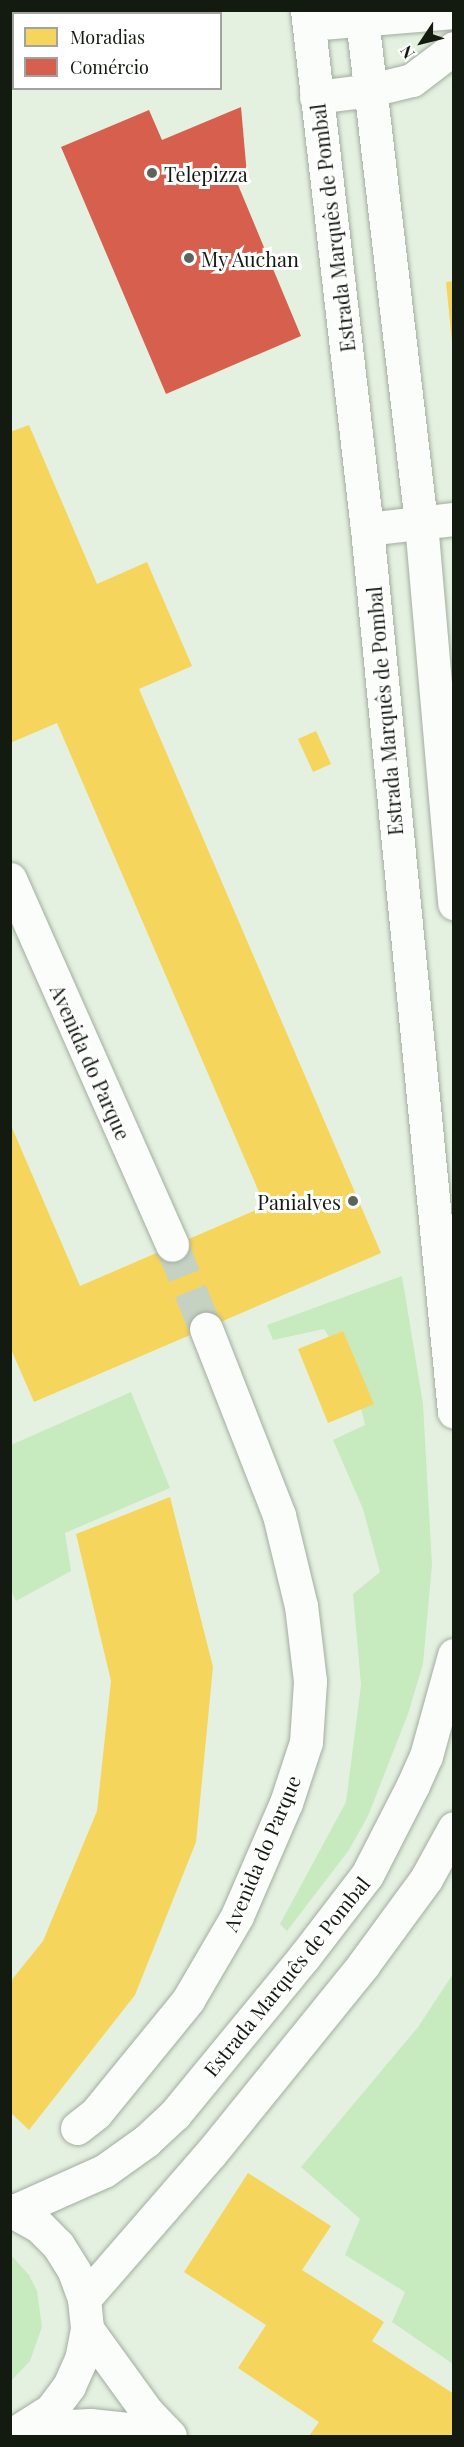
<!DOCTYPE html>
<html>
<head>
<meta charset="utf-8">
<style>
  body { margin:0 }
  #map { position:relative; width:464px; height:2447px; overflow:hidden; background:#e4f1e0; font-family:"Playfair Display",serif }
  div>[style] { position:absolute }
  .green>* { inset:0; background:#c7ebbe }
  .homes>* { inset:0; background:#f6d55c }
  .shops>* { inset:0; background:#d6604d }
  .minor-tunnel>* { height:33px; margin-top:-16.5px; transform-origin:0; background:repeating-linear-gradient(90deg,#c5d1c1 0 33px,transparent 0 49px) }
  .roads { filter:drop-shadow(0 0 2px #a3ada0) drop-shadow(0 0 2px #a3ada0) }
  .minor>* { height:33px; margin:-16.5px; padding:0 16.5px; transform-origin:16.5px; border-radius:16.5px; background:#fbfdfa }
  .dots>* { width:16px; height:16px; translate:-50% -50%; box-sizing:border-box; border:3px solid #fff; border-radius:50% }
  span { translate:-50% -50%; white-space:nowrap; text-align:center; line-height:1.15; -webkit-text-stroke:6px #fff; paint-order:stroke }
  .poi-label { font-size:20px; color:#131a10 }
  .left { translate:0 -50%; text-align:left }
  .right { translate:-100% -50%; text-align:right }
  .street-label { font-size:20px; color:#131a10 }
  .frame { position:absolute; inset:0; border:12px solid #131a10; pointer-events:none }
  .legend { position:absolute; left:12px; top:12px; width:210px; height:78px; box-sizing:border-box; background:#fff; border:2px solid #a1a39f; margin:0; padding:8px 10px; list-style:none; font-size:18px; color:#131a10 }
  .legend li { display:flex; align-items:center; gap:12px; height:30px }
  .legend b { width:30px; border:2px solid #a1a39f }
  .north { position:absolute; left:392px; top:12px; width:60px; height:60px; -webkit-text-stroke:4px #fff; paint-order:stroke; rotate:235deg; font-size:16px; font-weight:700; line-height:24px; text-align:center; color:#131a10 }
  .north::after { content:''; display:block; margin:auto; width:21px; height:27px; background:#131a10; clip-path:polygon(50% 0,100% 100%,50% 72%,0 100%) }
</style>
</head>
<body>
<div id="map">
  <div class="green">
    <i style="clip-path:polygon(402px 1276px,423px 1404px,432px 1565px,423px 1664px,408px 1714px,368px 1816px,349px 1850px,287px 1931px,280px 1924px,346px 1802px,361px 1685px,353px 1594px,380px 1572px,363px 1509px,333px 1440px,365px 1425px,343px 1331px,329px 1337px,324px 1329px,273px 1340px,267px 1325px)"></i>
    <i style="clip-path:polygon(131px 1392px,170px 1488px,65px 1533px,71px 1571px,16px 1601px,10px 1589px,11px 1445px)"></i>
    <i style="clip-path:polygon(453px 1974px,453px 2364px,392px 2322px,405px 2292px,345px 2255px,360px 2219px,301px 2167px,418px 2027px)"></i>
    <i style="clip-path:polygon(11px 2255px,29px 2275px,37px 2291px,42px 2327px,30px 2361px,11px 2381px)"></i>
  </div>
  <div class="homes">
    <i style="clip-path:polygon(10px 10px,50px 10px,14px 14px,10px 39px)"></i>
    <i style="clip-path:polygon(454px 281px,454px 341px,452px 341px,446px 282px)"></i>
    <i style="clip-path:polygon(29px 425px,97px 584px,147px 562px,192px 666px,139px 689px,381px 1253px,34px 1402px,10px 1347px,10px 1123px,80px 1286px,265px 1206px,57px 723px,10px 743px,10px 432px)"></i>
    <i style="clip-path:polygon(316px 731px,331px 764px,313px 772px,298px 739px)"></i>
    <i style="clip-path:polygon(343px 1331px,374px 1404px,328px 1423px,298px 1349px)"></i>
    <i style="clip-path:polygon(170px 1497px,213px 1667px,196px 1842px,135px 1995px,29px 2130px,10px 2112px,10px 1982px,43px 1941px,97px 1811px,111px 1681px,76px 1534px)"></i>
    <i style="clip-path:polygon(248px 2173px,331px 2226px,302px 2270px,384px 2322px,372px 2341px,454px 2394px,454px 2436px,309px 2436px,319px 2422px,238px 2368px,266px 2325px,184px 2272px)"></i>
  </div>
  <div class="shops">
    <i style="clip-path:polygon(241px 107px,247px 175px,236px 180px,301px 336px,166px 394px,61px 147px,149px 110px,162px 140px)"></i>
  </div>
  <div class="minor-tunnel">
    <i style="left:172px;top:1245px;width:91px;rotate:68deg"></i>
  </div>
  <div class="roads">
    <div class="minor">
      <i style="left:307px;top:10px;width:522px;rotate:83.41deg"></i>
      <i style="left:367px;top:529px;width:887px;rotate:84.37deg"></i>
      <i style="left:361px;top:10px;width:516px;rotate:83.33deg"></i>
      <i style="left:421px;top:523px;width:382px;rotate:85deg"></i>
      <i style="left:309px;top:24px;width:145px;rotate:-4.7deg"></i>
      <i style="left:316px;top:97px;width:55px;rotate:-7.3deg"></i>
      <i style="left:371px;top:90px;width:42px;rotate:-13.7deg"></i>
      <i style="left:412px;top:80px;width:53px;rotate:-37.3deg"></i>
      <i style="left:367px;top:529px;width:88px;rotate:-6.6deg"></i>
      <i style="left:10px;top:879px;width:400px;rotate:66.1deg"></i>
      <i style="left:77px;top:2128px;width:24px;rotate:-38deg"></i>
      <i style="left:96px;top:2113px;width:146px;rotate:-50.8deg"></i>
      <i style="left:188px;top:2000px;width:97px;rotate:-59.7deg"></i>
      <i style="left:237px;top:1916px;width:123px;rotate:-66.6deg"></i>
      <i style="left:286px;top:1803px;width:64px;rotate:-71.8deg"></i>
      <i style="left:306px;top:1742px;width:61px;rotate:-86.2deg"></i>
      <i style="left:310px;top:1681px;width:76px;rotate:-96.8deg"></i>
      <i style="left:301px;top:1606px;width:94px;rotate:-103.6deg"></i>
      <i style="left:279px;top:1515px;width:200px;rotate:-111.4deg"></i>
      <i style="left:10px;top:2210px;width:33px;rotate:29deg"></i>
      <i style="left:39px;top:2226px;width:27px;rotate:45deg"></i>
      <i style="left:58px;top:2245px;width:31px;rotate:58deg"></i>
      <i style="left:74px;top:2271px;width:30px;rotate:70deg"></i>
      <i style="left:84px;top:2299px;width:30px;rotate:84deg"></i>
      <i style="left:87px;top:2329px;width:31px;rotate:101deg"></i>
      <i style="left:81px;top:2359px;width:30px;rotate:114deg"></i>
      <i style="left:69px;top:2386px;width:30px;rotate:127deg"></i>
      <i style="left:51px;top:2410px;width:49px;rotate:147.6deg"></i>
      <i style="left:14px;top:2211px;width:98px;rotate:-24deg"></i>
      <i style="left:104px;top:2171px;width:52px;rotate:-35.5deg"></i>
      <i style="left:146px;top:2141px;width:40px;rotate:-43deg"></i>
      <i style="left:175px;top:2114px;width:203px;rotate:-50.6deg"></i>
      <i style="left:304px;top:1957px;width:103px;rotate:-52.5deg"></i>
      <i style="left:367px;top:1875px;width:101px;rotate:-62.9deg"></i>
      <i style="left:413px;top:1785px;width:32px;rotate:-66deg"></i>
      <i style="left:426px;top:1756px;width:105px;rotate:-74.5deg"></i>
      <i style="left:84px;top:2299px;width:194px;rotate:-49deg"></i>
      <i style="left:211px;top:2153px;width:242px;rotate:-51deg"></i>
      <i style="left:363px;top:1965px;width:107px;rotate:-53.8deg"></i>
      <i style="left:426px;top:1879px;width:58px;rotate:-61.2deg"></i>
      <i style="left:87px;top:2329px;width:102px;rotate:54.1deg"></i>
      <i style="left:147px;top:2412px;width:33px;rotate:46deg"></i>
      <i style="left:27px;top:2428px;width:63px;rotate:-2.7deg"></i>
      <i style="left:90px;top:2425px;width:38px;rotate:6deg"></i>
      <i style="left:128px;top:2429px;width:21px;rotate:19deg"></i>
    </div>
  </div>
  <div class="dots">
    <i style="left:152px;top:173px;background:#5c6559"></i>
    <i style="left:189px;top:258px;background:#5c6559"></i>
    <i style="left:353px;top:1201px;background:#5c6559"></i>
  </div>
  <div class="poi-label">
    <span class="left" style="left:164px;top:173px">Telepizza</span>
    <span class="left" style="left:201px;top:258px">My Auchan</span>
    <span class="right" style="left:341px;top:1201px">Panialves</span>
  </div>
  <div class="street-label">
    <span style="left:332px;top:228px;rotate:-97deg">Estrada Marquês de Pombal</span>
    <span style="left:384px;top:711px;rotate:-95deg">Estrada Marquês de Pombal</span>
    <span style="left:91px;top:1062px;rotate:66deg">Avenida do Parque</span>
    <span style="left:261px;top:1853px;rotate:-67deg">Avenida do Parque</span>
    <span style="left:286px;top:1976px;rotate:-51deg">Estrada Marquês de Pombal</span>
  </div>
  <div class="frame"></div>
  <ul class="legend">
  <li><b style="height:16px;background:#f6d55c"></b>Moradias</li>
  <li><b style="height:16px;background:#d6604d"></b>Comércio</li>
  </ul>
  <div class="north">N</div>
</div>
</body>
</html>
